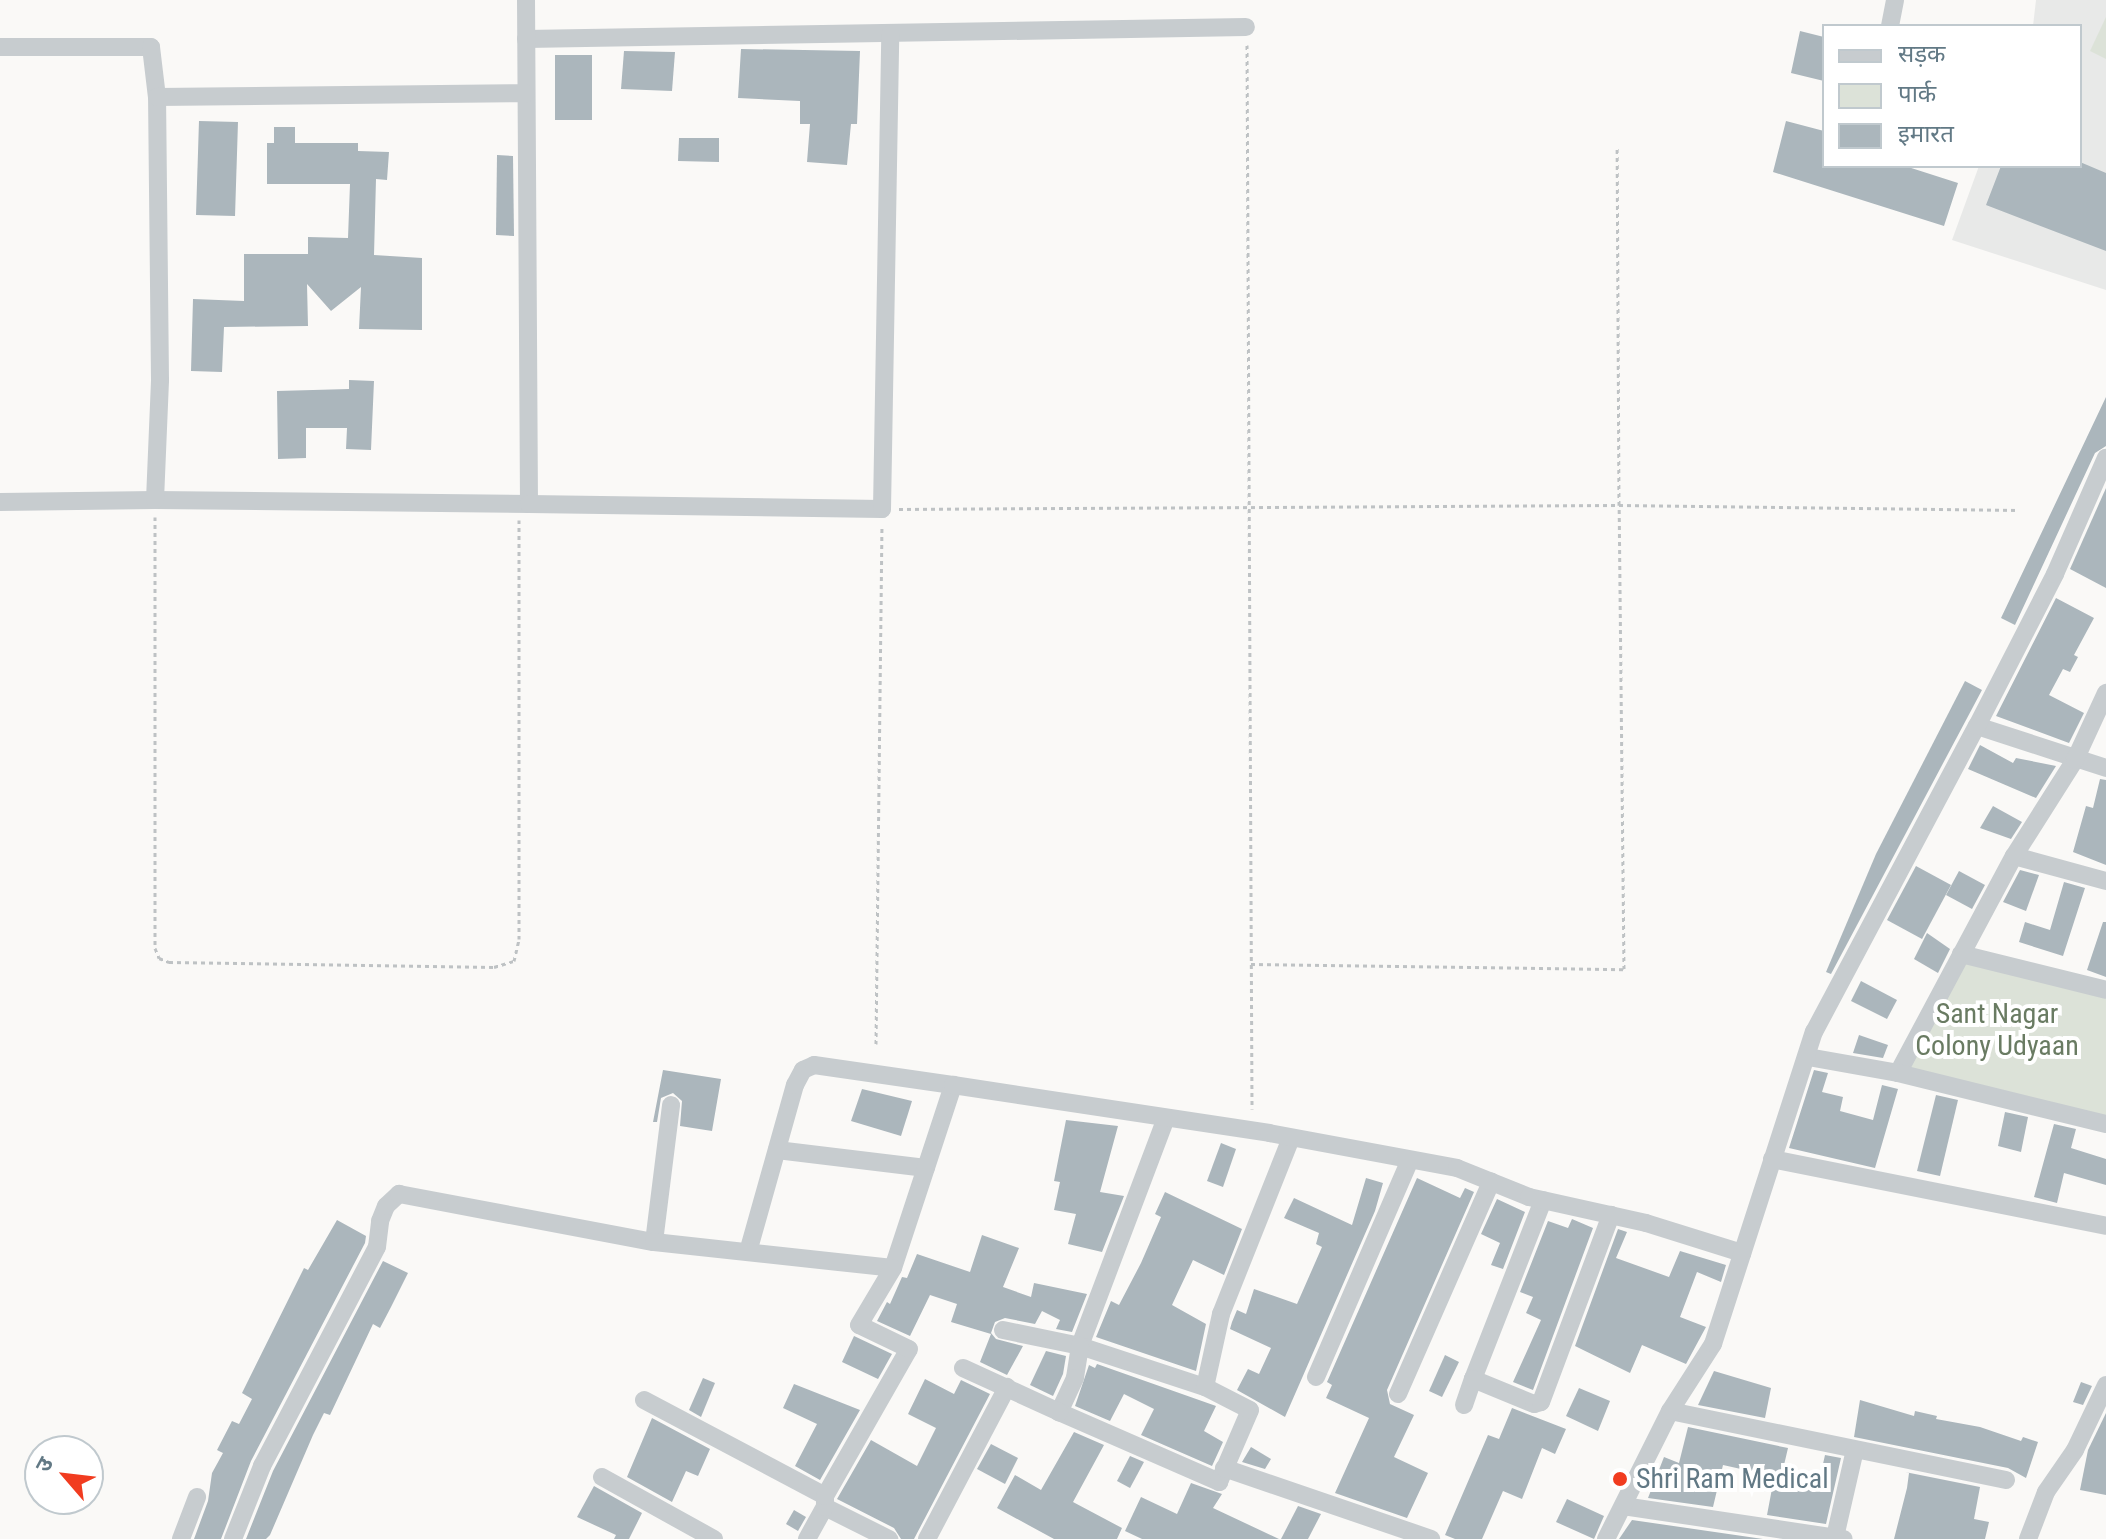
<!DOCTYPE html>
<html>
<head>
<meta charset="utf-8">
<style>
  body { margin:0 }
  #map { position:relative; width:2106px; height:1539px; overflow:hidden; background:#faf9f7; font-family:"Roboto Condensed","Noto Sans Devanagari",sans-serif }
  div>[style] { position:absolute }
  .built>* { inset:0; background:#e8e9e8 }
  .green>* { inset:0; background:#dce2d8 }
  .building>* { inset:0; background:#abb6bc }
  .path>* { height:3px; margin-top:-1.5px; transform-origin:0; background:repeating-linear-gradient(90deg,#bec2c4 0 4px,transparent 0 8px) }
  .minor>* { height:18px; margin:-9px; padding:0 9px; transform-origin:9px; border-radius:9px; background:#c7cccf }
  .dots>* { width:22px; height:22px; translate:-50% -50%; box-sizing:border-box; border:4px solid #fff; border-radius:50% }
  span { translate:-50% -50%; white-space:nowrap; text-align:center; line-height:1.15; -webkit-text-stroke:8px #fff; paint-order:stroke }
  .park-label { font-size:28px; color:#697b62 }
  .poi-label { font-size:28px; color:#627985 }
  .left { translate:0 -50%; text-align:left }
  .legend { position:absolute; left:1822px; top:24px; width:260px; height:144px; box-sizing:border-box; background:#fff; border:2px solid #c0c9ce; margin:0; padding:10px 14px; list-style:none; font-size:24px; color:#627985 }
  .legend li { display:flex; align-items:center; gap:16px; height:40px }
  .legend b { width:40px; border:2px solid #c0c9ce }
  .north { position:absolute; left:24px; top:1435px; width:80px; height:80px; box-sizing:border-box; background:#fff; border:2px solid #c0c9ce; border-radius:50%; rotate:298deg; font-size:22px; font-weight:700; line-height:32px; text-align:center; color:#627985 }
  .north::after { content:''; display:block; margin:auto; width:28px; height:36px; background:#f13c20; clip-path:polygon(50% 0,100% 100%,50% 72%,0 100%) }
</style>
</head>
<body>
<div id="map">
  <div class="built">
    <i style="clip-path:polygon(2036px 0,2106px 0,2106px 290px,1952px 240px,1979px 166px,2080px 166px,2080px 26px,2033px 26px)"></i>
  </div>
  <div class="green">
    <i style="clip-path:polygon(2106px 17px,2106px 59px,2090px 51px)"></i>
    <i style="clip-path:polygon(1961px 954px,2106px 990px,2106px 1124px,1898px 1073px)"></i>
  </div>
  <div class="building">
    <i style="clip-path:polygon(1800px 31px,1824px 37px,1824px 81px,1791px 73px)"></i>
    <i style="clip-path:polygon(741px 49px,860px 51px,857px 124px,851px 124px,847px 165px,807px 162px,810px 124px,800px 124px,800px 101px,738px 98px)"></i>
    <i style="clip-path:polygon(624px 51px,675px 52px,672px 91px,621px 89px)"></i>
    <i style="clip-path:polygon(555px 55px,592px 55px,592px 120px,555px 120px)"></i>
    <i style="clip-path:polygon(199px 121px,238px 122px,235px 216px,196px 215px)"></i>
    <i style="clip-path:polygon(1786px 121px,1824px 131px,1824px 166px,1905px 166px,1958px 183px,1944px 226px,1773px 172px)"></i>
    <i style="clip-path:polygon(274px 127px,295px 127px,295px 143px,358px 143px,358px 151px,389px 152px,387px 180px,376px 179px,374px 255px,422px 258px,422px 330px,359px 329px,361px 287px,331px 311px,307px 284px,308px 326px,224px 327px,222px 372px,191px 371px,193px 299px,244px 301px,244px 254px,308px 254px,308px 237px,348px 238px,350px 184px,267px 184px,267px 143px,274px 143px)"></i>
    <i style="clip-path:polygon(679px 138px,719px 138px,719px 162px,678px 161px)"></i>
    <i style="clip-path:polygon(497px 155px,513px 156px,514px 236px,496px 235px)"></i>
    <i style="clip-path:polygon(2080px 162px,2106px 173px,2106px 251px,1986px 205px,2001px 166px,2080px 166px)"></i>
    <i style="clip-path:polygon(349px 380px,374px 381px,371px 450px,346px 449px,347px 428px,306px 428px,306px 458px,278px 459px,277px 391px,349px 389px)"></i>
    <i style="clip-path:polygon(2106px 397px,2106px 446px,2095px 453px,2015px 625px,2001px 618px)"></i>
    <i style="clip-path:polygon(2106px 488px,2106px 588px,2070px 569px)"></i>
    <i style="clip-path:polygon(2056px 598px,2094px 618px,2074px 655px,2078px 657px,2070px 672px,2063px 669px,2049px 695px,2084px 713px,2069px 743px,1996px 716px)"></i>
    <i style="clip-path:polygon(1965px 681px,1982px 690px,1831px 974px,1826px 972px,1876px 854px)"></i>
    <i style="clip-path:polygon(1980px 745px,2013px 763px,2016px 758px,2056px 766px,2036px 798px,1968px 769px)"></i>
    <i style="clip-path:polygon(2100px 779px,2106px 780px,2106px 865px,2073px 852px,2086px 806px,2093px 808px)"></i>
    <i style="clip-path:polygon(1993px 806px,2022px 822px,2011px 839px,1980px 828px)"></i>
    <i style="clip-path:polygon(1916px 866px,1951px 885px,1922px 939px,1887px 920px)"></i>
    <i style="clip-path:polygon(2020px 870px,2039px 875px,2026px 911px,2003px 902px)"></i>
    <i style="clip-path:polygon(1959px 871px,1985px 885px,1972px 909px,1946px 895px)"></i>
    <i style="clip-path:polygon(2064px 882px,2085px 888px,2063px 956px,2019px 942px,2025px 922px,2050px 930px)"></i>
    <i style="clip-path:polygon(2103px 922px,2106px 922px,2106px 977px,2087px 970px)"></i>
    <i style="clip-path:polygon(1927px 933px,1950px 949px,1938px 973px,1914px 959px)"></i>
    <i style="clip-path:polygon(1861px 981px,1897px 1000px,1887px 1019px,1851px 1001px)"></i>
    <i style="clip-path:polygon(1859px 1035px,1888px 1045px,1883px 1058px,1853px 1053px)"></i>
    <i style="clip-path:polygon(663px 1070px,721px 1079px,712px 1131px,680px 1126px,682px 1101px,673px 1093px,661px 1098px,657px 1122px,653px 1122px)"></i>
    <i style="clip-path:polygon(1814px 1070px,1828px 1073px,1822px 1092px,1843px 1097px,1840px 1111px,1873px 1120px,1882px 1085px,1898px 1089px,1875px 1168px,1789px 1148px)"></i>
    <i style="clip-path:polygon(862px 1089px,912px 1101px,901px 1136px,851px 1121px)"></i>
    <i style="clip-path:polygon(1936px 1095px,1958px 1100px,1940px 1176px,1917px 1171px)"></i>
    <i style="clip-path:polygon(2005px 1112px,2028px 1117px,2021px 1152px,1998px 1146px)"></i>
    <i style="clip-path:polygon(1066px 1120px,1118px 1126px,1100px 1192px,1124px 1196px,1102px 1252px,1068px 1244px,1076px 1214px,1054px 1210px,1060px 1182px,1054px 1181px)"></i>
    <i style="clip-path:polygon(2054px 1124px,2076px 1129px,2071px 1148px,2106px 1159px,2106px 1185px,2064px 1173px,2057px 1203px,2034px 1197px)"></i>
    <i style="clip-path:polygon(1221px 1143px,1236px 1149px,1223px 1187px,1207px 1181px)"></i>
    <i style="clip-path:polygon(1366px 1178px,1383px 1183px,1375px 1211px,1285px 1417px,1237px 1390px,1248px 1369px,1259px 1374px,1271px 1348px,1230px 1329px,1232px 1322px,1237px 1310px,1246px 1314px,1254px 1289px,1297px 1304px,1322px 1247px,1316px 1244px,1319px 1233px,1284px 1218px,1294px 1198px,1352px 1225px)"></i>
    <i style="clip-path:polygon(1417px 1178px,1460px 1198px,1465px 1188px,1474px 1192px,1387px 1390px,1390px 1404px,1414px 1415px,1394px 1457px,1428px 1473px,1407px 1518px,1335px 1493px,1369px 1418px,1326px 1398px,1332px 1385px,1327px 1382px)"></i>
    <i style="clip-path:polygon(1165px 1192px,1242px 1229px,1224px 1275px,1193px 1260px,1172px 1305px,1206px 1324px,1196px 1371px,1096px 1337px,1111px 1301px,1119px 1305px,1141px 1263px,1161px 1217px,1155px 1214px)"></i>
    <i style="clip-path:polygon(1497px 1199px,1525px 1212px,1503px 1269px,1491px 1265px,1500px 1243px,1481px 1234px)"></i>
    <i style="clip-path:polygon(1572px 1219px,1593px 1228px,1533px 1390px,1513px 1382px,1541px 1320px,1526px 1313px,1533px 1297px,1520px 1292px,1548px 1221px,1568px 1228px)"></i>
    <i style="clip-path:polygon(337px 1220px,366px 1236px,365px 1243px,251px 1461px,221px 1539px,194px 1539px,208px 1501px,212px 1473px,223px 1453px,217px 1450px,232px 1421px,239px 1424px,252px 1399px,242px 1393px,304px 1268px,308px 1270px)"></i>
    <i style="clip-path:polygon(1618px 1229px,1627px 1232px,1616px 1258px,1669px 1277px,1680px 1251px,1726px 1265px,1721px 1282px,1697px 1272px,1680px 1317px,1706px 1327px,1686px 1364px,1642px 1345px,1630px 1373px,1575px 1346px)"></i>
    <i style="clip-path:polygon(982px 1235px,1019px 1248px,1003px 1287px,1031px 1297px,1034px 1283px,1087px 1294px,1072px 1332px,1056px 1329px,1060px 1320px,1042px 1311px,1035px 1324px,1005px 1318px,995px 1322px,991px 1333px,996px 1339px,1023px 1346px,1007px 1375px,980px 1362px,991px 1334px,951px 1322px,957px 1304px,930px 1295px,910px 1336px,877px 1321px,887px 1302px,890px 1304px,902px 1277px,907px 1278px,917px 1254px,970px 1272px)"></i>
    <i style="clip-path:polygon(383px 1261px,408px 1273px,391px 1307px,380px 1328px,373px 1324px,330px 1415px,324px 1413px,313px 1435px,270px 1535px,266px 1539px,246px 1539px,273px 1471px)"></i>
    <i style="clip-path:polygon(854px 1336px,892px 1354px,878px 1379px,842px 1362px)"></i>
    <i style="clip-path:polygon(1046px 1351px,1066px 1356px,1063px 1374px,1053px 1396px,1030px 1385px)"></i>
    <i style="clip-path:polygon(1445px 1355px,1459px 1362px,1442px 1397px,1429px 1391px)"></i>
    <i style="clip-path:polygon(1097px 1364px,1216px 1406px,1204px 1431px,1223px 1442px,1212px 1466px,1141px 1435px,1154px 1409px,1124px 1394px,1110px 1421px,1075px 1406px,1089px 1365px,1095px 1368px)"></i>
    <i style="clip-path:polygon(1714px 1371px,1771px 1388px,1765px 1418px,1698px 1405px)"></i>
    <i style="clip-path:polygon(703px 1378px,715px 1383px,701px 1417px,689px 1410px)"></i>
    <i style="clip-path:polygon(925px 1379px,954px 1394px,961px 1380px,990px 1394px,914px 1539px,901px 1539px,894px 1528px,837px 1499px,871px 1440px,917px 1466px,936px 1428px,908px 1414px)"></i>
    <i style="clip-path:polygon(2081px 1382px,2092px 1386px,2083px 1405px,2073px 1402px)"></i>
    <i style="clip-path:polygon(794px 1384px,860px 1410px,820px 1480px,795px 1466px,817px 1424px,783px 1408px)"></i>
    <i style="clip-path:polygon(1579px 1388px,1610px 1401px,1598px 1431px,1566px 1416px)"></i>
    <i style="clip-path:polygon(1860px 1400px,1914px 1416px,1915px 1411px,1937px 1416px,1936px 1419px,1980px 1427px,2021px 1441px,2023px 1437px,2038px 1442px,2026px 1478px,2008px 1468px,1854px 1437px)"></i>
    <i style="clip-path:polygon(1512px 1408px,1566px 1429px,1555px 1454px,1542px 1448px,1522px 1499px,1503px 1491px,1482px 1539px,1455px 1539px,1445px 1535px,1488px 1435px,1499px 1439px)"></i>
    <i style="clip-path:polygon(2106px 1413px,2106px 1495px,2080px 1490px,2088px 1450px)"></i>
    <i style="clip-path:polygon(652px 1418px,710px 1449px,698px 1476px,686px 1471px,672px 1502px,627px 1477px)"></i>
    <i style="clip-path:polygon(1688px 1427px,1788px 1448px,1781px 1478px,1723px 1465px,1713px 1507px,1648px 1498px,1664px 1457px,1679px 1463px)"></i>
    <i style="clip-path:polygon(1074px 1432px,1104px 1445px,1073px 1502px,1122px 1528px,1117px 1539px,1054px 1539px,997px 1508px,1015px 1475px,1041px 1490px)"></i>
    <i style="clip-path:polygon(991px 1444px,1018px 1458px,1005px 1484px,977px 1469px)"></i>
    <i style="clip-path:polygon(1251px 1447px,1271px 1459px,1265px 1469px,1242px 1462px)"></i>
    <i style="clip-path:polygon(1825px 1455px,1841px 1458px,1826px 1524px,1767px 1515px,1774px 1478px,1818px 1486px)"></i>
    <i style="clip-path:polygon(1130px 1456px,1144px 1462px,1130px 1488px,1117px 1481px)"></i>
    <i style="clip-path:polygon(1905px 1472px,1980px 1487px,1974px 1519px,1989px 1522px,1985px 1539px,1894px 1539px,1907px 1488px,1909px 1473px)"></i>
    <i style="clip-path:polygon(1191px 1483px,1222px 1494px,1213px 1508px,1279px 1539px,1142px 1539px,1125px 1531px,1141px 1497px,1177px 1514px)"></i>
    <i style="clip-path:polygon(594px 1486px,642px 1513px,629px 1539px,614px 1539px,616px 1535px,577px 1517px)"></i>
    <i style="clip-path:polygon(1567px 1499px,1604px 1516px,1594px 1539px,1556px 1522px)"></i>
    <i style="clip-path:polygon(1298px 1506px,1321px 1514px,1308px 1539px,1281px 1539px)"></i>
    <i style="clip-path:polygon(794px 1510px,806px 1517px,798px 1531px,786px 1524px)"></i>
    <i style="clip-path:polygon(1632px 1520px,1763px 1539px,1619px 1539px)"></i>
  </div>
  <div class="path">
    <i style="left:1247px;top:45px;width:1064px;rotate:89.73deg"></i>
    <i style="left:899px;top:509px;width:720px;rotate:-0.32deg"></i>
    <i style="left:1619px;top:505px;width:357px;rotate:-90.3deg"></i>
    <i style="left:155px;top:517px;width:431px;rotate:90deg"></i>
    <i style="left:155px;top:948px;width:11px;rotate:68deg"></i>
    <i style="left:159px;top:958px;width:11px;rotate:22deg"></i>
    <i style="left:169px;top:962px;width:325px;rotate:0.9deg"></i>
    <i style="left:494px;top:967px;width:21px;rotate:-17deg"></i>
    <i style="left:514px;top:961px;width:23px;rotate:-77deg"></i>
    <i style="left:519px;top:939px;width:419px;rotate:-90deg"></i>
    <i style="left:1251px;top:964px;width:373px;rotate:0.8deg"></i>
    <i style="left:1624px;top:969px;width:464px;rotate:-90.6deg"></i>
    <i style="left:1619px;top:505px;width:400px;rotate:0.7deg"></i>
    <i style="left:876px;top:1044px;width:517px;rotate:-89.34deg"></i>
  </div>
  <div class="minor">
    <i style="left:1890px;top:26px;width:26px;rotate:-79deg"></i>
    <i style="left:526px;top:39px;width:720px;rotate:-0.95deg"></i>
    <i style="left:0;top:47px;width:151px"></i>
    <i style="left:151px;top:47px;width:50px;rotate:83.2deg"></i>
    <i style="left:155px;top:500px;width:374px;rotate:0.6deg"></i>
    <i style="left:529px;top:504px;width:504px;rotate:-90.34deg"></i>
    <i style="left:0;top:502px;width:155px;rotate:-0.7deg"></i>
    <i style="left:155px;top:500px;width:120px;rotate:-87.6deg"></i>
    <i style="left:160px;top:380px;width:283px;rotate:-90.6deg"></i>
    <i style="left:157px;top:97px;width:369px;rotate:-0.6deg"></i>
    <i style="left:529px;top:504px;width:353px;rotate:0.8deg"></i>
    <i style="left:882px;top:509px;width:475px;rotate:-89deg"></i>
    <i style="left:1977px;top:726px;width:136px;rotate:18deg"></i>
    <i style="left:2014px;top:856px;width:95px;rotate:15.2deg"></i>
    <i style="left:1961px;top:954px;width:149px;rotate:13.9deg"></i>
    <i style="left:1808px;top:1057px;width:91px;rotate:10.1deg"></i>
    <i style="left:1898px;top:1073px;width:246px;rotate:-61.9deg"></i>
    <i style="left:2014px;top:856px;width:114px;rotate:-57.6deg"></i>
    <i style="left:2075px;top:760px;width:74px;rotate:-65.2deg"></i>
    <i style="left:1898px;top:1073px;width:214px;rotate:13.8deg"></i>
    <i style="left:1166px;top:1118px;width:244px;rotate:110.7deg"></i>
    <i style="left:1080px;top:1346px;width:132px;rotate:18.2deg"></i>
    <i style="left:777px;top:1150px;width:150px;rotate:6.9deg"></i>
    <i style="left:1772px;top:1159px;width:341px;rotate:11.3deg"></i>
    <i style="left:654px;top:1242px;width:138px;rotate:-82.9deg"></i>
    <i style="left:748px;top:1252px;width:173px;rotate:-74.3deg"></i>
    <i style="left:795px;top:1085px;width:17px;rotate:-62deg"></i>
    <i style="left:803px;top:1070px;width:12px;rotate:-24deg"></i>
    <i style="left:814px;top:1065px;width:140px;rotate:8.2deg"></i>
    <i style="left:1003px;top:1330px;width:79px;rotate:11.7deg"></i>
    <i style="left:1080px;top:1346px;width:32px;rotate:99deg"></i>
    <i style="left:1075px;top:1378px;width:38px;rotate:115deg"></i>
    <i style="left:1059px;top:1412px;width:175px;rotate:23.6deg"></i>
    <i style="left:1219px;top:1482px;width:78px;rotate:-66.7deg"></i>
    <i style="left:1250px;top:1410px;width:51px;rotate:-152.9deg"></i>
    <i style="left:1205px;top:1387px;width:75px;rotate:-77.6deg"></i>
    <i style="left:1221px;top:1314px;width:189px;rotate:-68.3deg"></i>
    <i style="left:963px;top:1368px;width:106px;rotate:24.6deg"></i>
    <i style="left:1316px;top:1377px;width:236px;rotate:-66.6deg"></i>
    <i style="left:1473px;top:1379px;width:192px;rotate:-68.6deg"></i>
    <i style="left:1398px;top:1394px;width:232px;rotate:-66.3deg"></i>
    <i style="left:644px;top:1400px;width:205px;rotate:27.9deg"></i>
    <i style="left:1464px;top:1405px;width:28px;rotate:-71deg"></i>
    <i style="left:1473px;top:1379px;width:66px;rotate:22.3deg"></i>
    <i style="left:1534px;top:1404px;width:7px;rotate:-16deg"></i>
    <i style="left:1541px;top:1402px;width:200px;rotate:-69.5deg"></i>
    <i style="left:1670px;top:1411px;width:343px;rotate:11.6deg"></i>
    <i style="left:1224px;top:1468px;width:219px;rotate:18.9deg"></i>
    <i style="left:602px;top:1477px;width:128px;rotate:29deg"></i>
    <i style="left:1623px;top:1506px;width:223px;rotate:8.5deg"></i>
    <i style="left:825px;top:1507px;width:72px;rotate:26.6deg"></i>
    <i style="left:1835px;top:1537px;width:89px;rotate:-77.1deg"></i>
    <i style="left:181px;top:1539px;width:45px;rotate:-69.1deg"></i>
    <i style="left:233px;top:1539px;width:79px;rotate:-68.3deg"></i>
    <i style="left:262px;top:1466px;width:247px;rotate:-62.3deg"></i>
    <i style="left:377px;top:1247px;width:26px;rotate:-83deg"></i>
    <i style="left:380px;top:1221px;width:16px;rotate:-68deg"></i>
    <i style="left:386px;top:1206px;width:18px;rotate:-43deg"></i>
    <i style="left:399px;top:1194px;width:259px;rotate:10.7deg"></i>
    <i style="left:654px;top:1242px;width:240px;rotate:6.2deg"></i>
    <i style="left:893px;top:1268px;width:193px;rotate:-71.8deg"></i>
    <i style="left:953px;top:1085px;width:320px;rotate:8.6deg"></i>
    <i style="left:1269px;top:1133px;width:191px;rotate:10.5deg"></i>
    <i style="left:1457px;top:1168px;width:78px;rotate:21.9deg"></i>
    <i style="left:1529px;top:1197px;width:120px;rotate:12.5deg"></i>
    <i style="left:1646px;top:1223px;width:101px;rotate:17.4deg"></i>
    <i style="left:807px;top:1539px;width:37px;rotate:-61deg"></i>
    <i style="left:825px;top:1507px;width:11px;rotate:-90deg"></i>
    <i style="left:825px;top:1496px;width:169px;rotate:-60.3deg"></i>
    <i style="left:909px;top:1349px;width:55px;rotate:-154.4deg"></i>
    <i style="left:859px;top:1325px;width:66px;rotate:-59.2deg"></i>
    <i style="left:927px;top:1539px;width:172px;rotate:-62.2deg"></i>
    <i style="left:1606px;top:1539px;width:143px;rotate:-63.4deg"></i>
    <i style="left:1670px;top:1411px;width:80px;rotate:-57.3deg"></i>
    <i style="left:1713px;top:1344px;width:328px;rotate:-72.1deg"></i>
    <i style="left:1814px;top:1032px;width:347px;rotate:-62deg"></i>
    <i style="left:1977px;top:726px;width:171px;rotate:-62.8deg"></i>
    <i style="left:2055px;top:574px;width:127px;rotate:-66.3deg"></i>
    <i style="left:2028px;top:1539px;width:50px;rotate:-69deg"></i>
    <i style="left:2046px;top:1492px;width:51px;rotate:-55.4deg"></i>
    <i style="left:2075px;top:1450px;width:72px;rotate:-64.5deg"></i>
  </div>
  <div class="dots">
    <i style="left:1620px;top:1479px;background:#f13c20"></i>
  </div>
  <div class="park-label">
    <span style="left:1997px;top:1030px">Sant Nagar<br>Colony Udyaan</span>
  </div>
  <div class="poi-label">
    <span class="left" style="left:1636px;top:1479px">Shri Ram Medical</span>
  </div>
  <ul class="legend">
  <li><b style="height:10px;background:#c7cccf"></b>सड़क</li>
  <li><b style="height:22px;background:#dce2d8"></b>पार्क</li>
  <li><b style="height:22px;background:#abb6bc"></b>इमारत</li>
  </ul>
  <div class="north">उ</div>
</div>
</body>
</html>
